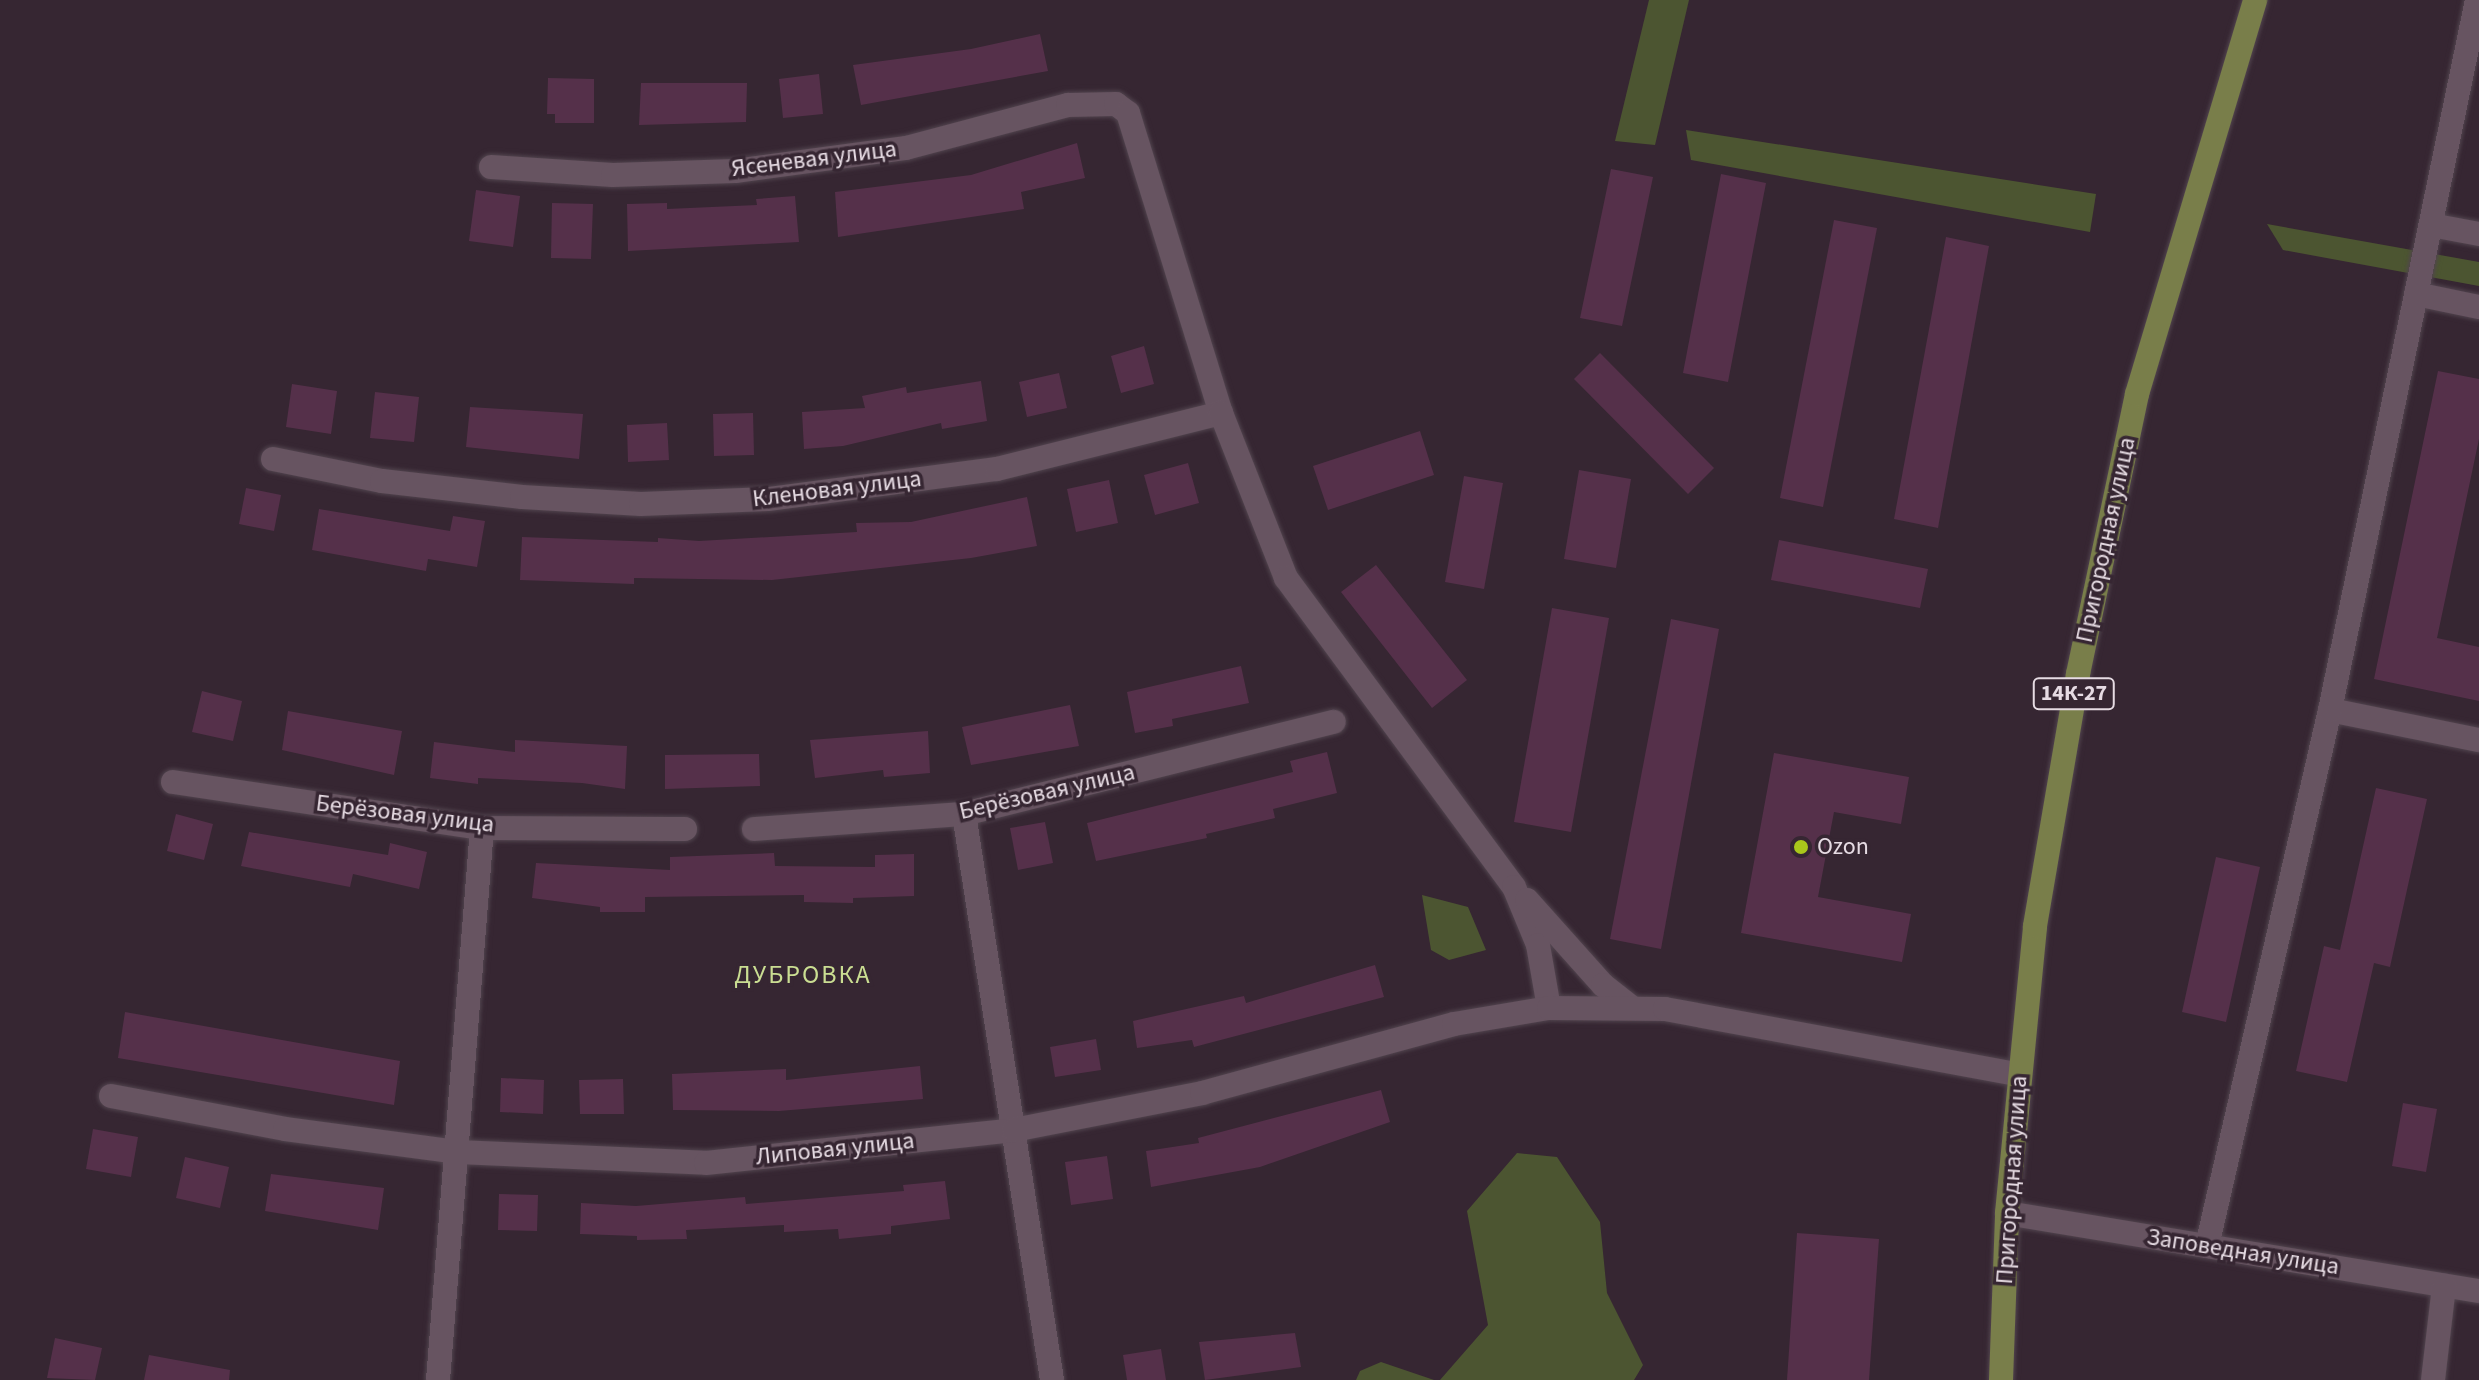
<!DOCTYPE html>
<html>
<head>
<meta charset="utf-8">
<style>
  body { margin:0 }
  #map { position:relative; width:2479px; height:1380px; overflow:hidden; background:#362632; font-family:"Source Sans 3",sans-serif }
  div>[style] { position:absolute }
  .green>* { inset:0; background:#4c5531 }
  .building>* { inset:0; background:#55304a }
  .roads { filter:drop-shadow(0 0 2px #51444e) drop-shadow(0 0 2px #51444e) }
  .street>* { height:24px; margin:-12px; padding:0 12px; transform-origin:12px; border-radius:12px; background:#675461 }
  .primary>* { height:24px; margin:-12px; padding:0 12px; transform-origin:12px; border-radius:12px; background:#797e4a }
  .dots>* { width:22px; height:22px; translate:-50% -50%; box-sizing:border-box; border:4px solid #362632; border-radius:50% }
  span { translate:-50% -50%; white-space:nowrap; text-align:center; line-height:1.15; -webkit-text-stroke:7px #362632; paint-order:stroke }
  .shield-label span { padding:2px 6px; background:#362632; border:2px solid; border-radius:6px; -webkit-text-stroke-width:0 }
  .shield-label { font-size:22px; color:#e6dbe3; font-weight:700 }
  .street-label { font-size:24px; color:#e6dbe3 }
  .poi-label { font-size:24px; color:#e6dbe3 }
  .left { translate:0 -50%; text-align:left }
  .neighbourhood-label { font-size:26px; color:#cadd92; letter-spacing:2px }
</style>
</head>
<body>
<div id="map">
  <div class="green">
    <i style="clip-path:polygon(1649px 0,1689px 0,1655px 145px,1615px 141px)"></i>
    <i style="clip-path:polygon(1686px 130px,2096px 194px,2090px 232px,1691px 160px)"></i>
    <i style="clip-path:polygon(2267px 224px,2479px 262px,2479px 286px,2283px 250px)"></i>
    <i style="clip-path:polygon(1422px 895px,1468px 907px,1486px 950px,1449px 960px,1431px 950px)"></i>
    <i style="clip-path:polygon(1517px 1153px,1557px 1157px,1600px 1222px,1607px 1293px,1643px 1365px,1634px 1380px,1440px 1380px,1488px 1325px,1467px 1211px)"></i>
    <i style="clip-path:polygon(1381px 1362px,1434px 1380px,1356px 1380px,1360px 1371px)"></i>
  </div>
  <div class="building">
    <i style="clip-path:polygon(1040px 34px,1048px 71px,861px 105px,853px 65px,971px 49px)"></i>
    <i style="clip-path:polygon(819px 74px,823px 114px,783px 118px,779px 79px)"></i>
    <i style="clip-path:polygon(548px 78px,594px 79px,594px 123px,555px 123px,555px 114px,547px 114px)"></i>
    <i style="clip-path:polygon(641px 83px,747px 83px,746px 122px,639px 125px)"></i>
    <i style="clip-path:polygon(1077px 143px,1085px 178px,1021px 192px,1024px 209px,838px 237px,835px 192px,971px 175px)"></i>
    <i style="clip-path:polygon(1611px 169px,1653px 177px,1622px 326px,1580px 318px)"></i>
    <i style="clip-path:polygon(1721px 174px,1766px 183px,1728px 382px,1683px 373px)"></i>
    <i style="clip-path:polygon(476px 190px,520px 196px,513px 247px,469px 241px)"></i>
    <i style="clip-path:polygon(795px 196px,799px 242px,628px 251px,627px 204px,667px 203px,667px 209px,757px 205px,756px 199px)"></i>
    <i style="clip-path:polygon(552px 203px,593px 204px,591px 259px,551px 258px)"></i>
    <i style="clip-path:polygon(1834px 220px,1877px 228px,1823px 507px,1780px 498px)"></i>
    <i style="clip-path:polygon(1946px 237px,1989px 246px,1938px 528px,1894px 519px)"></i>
    <i style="clip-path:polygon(1144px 346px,1154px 384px,1121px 393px,1111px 356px)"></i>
    <i style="clip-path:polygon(1600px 353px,1714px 468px,1688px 494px,1574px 379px)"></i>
    <i style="clip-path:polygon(2438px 371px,2479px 379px,2479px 439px,2437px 638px,2479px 647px,2479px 701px,2374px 679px)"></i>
    <i style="clip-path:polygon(1059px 373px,1067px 408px,1027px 417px,1019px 382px)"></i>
    <i style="clip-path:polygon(981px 381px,987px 421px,942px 429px,941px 423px,843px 446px,804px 449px,802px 412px,865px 408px,862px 396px,906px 387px,907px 393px)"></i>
    <i style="clip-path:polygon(292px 384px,337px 391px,331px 434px,286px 427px)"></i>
    <i style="clip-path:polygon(375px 392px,419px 397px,414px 442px,370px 438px)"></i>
    <i style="clip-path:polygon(470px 407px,583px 414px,579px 459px,466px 447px)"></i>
    <i style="clip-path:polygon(753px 413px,754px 455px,714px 456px,713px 414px)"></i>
    <i style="clip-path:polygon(667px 423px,669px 460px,628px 462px,627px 425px)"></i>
    <i style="clip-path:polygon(1420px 431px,1434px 475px,1328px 510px,1313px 466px)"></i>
    <i style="clip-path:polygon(1188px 463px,1199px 503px,1155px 515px,1144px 475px)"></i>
    <i style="clip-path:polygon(1579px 470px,1631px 479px,1616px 568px,1564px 559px)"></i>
    <i style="clip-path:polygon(1464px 476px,1503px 483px,1484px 589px,1445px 582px)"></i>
    <i style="clip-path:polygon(1109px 480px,1118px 523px,1076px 532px,1067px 489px)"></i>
    <i style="clip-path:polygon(246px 488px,281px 495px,274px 531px,239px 524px)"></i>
    <i style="clip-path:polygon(1027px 497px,1037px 546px,971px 558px,772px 580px,634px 578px,634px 584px,520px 580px,522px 537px,658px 542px,658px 538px,699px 541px,857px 532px,856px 523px,911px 522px)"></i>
    <i style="clip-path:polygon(319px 509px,450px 531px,453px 516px,485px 521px,477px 567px,428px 559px,426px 571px,312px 550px)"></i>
    <i style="clip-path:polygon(1779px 540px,1928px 569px,1920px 608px,1771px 580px)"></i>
    <i style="clip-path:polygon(1376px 565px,1467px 680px,1432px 708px,1341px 592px)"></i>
    <i style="clip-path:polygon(1552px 608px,1609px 618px,1571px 832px,1514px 822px)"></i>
    <i style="clip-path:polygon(1671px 619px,1719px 629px,1661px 949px,1610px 939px)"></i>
    <i style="clip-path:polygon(1241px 666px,1249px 703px,1172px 719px,1173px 726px,1135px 733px,1127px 692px)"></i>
    <i style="clip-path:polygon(202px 691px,242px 701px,233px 741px,192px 732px)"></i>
    <i style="clip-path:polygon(1070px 705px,1079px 746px,971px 765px,962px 727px)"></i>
    <i style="clip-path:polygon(288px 711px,402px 731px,394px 775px,282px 750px)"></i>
    <i style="clip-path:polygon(928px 731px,930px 773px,884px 777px,883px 770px,815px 778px,810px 740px)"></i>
    <i style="clip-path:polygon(515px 740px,627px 746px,625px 789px,582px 783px,478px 778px,478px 784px,430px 778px,434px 742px,515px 752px)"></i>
    <i style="clip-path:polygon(1327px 752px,1337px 793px,1273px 809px,1275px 818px,1206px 834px,1207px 838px,1096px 861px,1087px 823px,1293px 772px,1290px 761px)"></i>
    <i style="clip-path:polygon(1774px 753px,1909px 777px,1901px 824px,1834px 812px,1818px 897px,1911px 914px,1902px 962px,1741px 933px)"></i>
    <i style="clip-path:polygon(759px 754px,760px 786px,665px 789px,665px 755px)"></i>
    <i style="clip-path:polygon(2376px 788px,2427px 799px,2390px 967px,2374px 963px,2347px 1082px,2296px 1071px,2324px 946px,2340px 950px)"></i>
    <i style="clip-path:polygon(176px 814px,213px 824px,204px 860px,167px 851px)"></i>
    <i style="clip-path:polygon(1045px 822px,1053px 863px,1018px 870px,1010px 828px)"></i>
    <i style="clip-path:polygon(249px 832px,388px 855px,390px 843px,427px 852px,419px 889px,353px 874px,350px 887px,241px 866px)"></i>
    <i style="clip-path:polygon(774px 853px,775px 866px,875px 867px,875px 855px,914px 854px,914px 896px,853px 898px,853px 903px,804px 902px,804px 895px,645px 897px,645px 912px,600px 912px,600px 907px,532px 898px,536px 863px,670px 870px,670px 857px)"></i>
    <i style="clip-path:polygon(2216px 857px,2260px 867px,2226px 1022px,2182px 1012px)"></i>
    <i style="clip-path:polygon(1375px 965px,1384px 997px,1194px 1047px,1192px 1040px,1137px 1048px,1133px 1021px,1244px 996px,1246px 1003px)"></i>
    <i style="clip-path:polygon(125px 1012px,400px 1061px,394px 1105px,118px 1058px)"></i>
    <i style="clip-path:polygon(1096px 1039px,1101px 1070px,1055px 1077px,1050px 1047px)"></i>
    <i style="clip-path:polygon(920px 1066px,923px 1099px,779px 1111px,673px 1110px,672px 1074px,786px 1069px,786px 1080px)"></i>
    <i style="clip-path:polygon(501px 1078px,544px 1080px,543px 1114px,500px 1112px)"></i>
    <i style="clip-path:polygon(623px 1079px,624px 1114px,580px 1114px,579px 1080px)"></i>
    <i style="clip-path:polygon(1381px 1090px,1390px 1122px,1260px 1167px,1151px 1187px,1146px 1151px,1199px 1143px,1198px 1138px)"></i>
    <i style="clip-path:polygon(2403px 1103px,2437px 1109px,2426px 1172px,2392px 1166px)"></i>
    <i style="clip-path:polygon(93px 1129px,138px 1137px,131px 1177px,86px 1169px)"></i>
    <i style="clip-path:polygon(1107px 1156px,1113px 1199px,1071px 1205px,1065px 1162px)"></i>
    <i style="clip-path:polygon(185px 1157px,229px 1167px,220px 1208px,176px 1198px)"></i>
    <i style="clip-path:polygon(271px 1174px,384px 1188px,378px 1230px,265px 1211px)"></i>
    <i style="clip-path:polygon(945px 1181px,950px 1219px,891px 1226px,891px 1234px,839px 1239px,838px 1229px,784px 1232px,784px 1225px,686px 1230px,687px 1239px,637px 1240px,637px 1236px,580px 1234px,581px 1203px,636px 1206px,745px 1197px,746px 1204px,904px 1191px,903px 1185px)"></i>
    <i style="clip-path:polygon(499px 1194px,538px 1195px,537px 1231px,498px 1230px)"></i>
    <i style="clip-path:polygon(1797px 1233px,1879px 1239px,1869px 1380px,1787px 1380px)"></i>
    <i style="clip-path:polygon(1295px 1333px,1301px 1367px,1205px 1380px,1199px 1342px)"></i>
    <i style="clip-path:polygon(55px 1338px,102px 1348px,95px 1380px,47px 1378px)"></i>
    <i style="clip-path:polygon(1161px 1349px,1166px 1380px,1127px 1380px,1123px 1355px)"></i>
    <i style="clip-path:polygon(149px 1355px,230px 1370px,229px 1380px,144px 1380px)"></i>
  </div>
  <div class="roads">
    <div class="street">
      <i style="left:491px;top:167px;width:122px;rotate:3.8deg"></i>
      <i style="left:613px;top:175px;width:122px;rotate:-1.9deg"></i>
      <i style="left:735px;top:171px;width:173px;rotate:-7.7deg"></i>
      <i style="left:906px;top:148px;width:168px;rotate:-14.9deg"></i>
      <i style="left:1068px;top:105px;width:48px;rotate:-1.2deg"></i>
      <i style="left:1116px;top:104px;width:15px;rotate:37deg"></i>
      <i style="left:1128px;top:113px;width:314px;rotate:72.8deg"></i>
      <i style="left:2431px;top:225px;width:49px;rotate:10.6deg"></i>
      <i style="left:2416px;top:294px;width:64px;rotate:11.7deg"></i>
      <i style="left:273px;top:459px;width:111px;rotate:11.4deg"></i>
      <i style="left:382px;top:481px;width:141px;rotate:6.5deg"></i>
      <i style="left:522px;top:497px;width:119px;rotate:3.4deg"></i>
      <i style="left:641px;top:504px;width:127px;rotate:-2.3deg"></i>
      <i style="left:768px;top:499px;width:231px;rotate:-7.5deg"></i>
      <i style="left:997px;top:469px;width:231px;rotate:-14deg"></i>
      <i style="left:1221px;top:413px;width:177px;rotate:68.5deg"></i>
      <i style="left:1286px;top:578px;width:384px;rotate:53.6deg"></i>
      <i style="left:1514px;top:887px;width:63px;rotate:67.5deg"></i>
      <i style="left:1538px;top:945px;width:64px;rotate:80.1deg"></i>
      <i style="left:2330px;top:710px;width:152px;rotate:11.4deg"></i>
      <i style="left:173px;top:782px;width:312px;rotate:8.5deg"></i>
      <i style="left:482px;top:828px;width:203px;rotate:0.3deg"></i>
      <i style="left:964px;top:814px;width:573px;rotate:81.16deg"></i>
      <i style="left:754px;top:829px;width:211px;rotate:-4.1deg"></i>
      <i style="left:964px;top:814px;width:381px;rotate:-14deg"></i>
      <i style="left:1527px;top:900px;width:114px;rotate:48.2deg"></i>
      <i style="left:1603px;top:985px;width:36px;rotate:38deg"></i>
      <i style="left:111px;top:1096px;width:177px;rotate:10.7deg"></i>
      <i style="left:285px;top:1129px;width:175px;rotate:7.6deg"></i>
      <i style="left:458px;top:1152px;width:248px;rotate:2.5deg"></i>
      <i style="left:706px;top:1163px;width:310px;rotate:-6.1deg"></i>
      <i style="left:1014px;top:1130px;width:192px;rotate:-11.1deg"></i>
      <i style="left:1202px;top:1093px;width:261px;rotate:-15.3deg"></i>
      <i style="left:1454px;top:1024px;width:96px;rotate:-9.6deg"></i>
      <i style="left:1549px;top:1008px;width:116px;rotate:0.5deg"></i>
      <i style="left:1665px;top:1009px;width:361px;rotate:10.5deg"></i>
      <i style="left:2007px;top:1213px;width:478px;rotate:9.4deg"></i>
      <i style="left:2207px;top:1246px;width:550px;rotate:-77.08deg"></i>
      <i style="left:2330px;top:710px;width:725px;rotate:-78.3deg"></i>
      <i style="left:438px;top:1380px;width:554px;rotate:-85.44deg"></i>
      <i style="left:2433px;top:1380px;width:95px;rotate:-83.3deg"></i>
    </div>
    <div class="primary">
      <i style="left:2001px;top:1380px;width:167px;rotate:-87.9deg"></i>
      <i style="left:2007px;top:1213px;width:288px;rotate:-84.4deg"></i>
      <i style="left:2035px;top:926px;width:256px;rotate:-80.3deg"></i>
      <i style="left:2078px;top:674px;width:286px;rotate:-78.1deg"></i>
      <i style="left:2137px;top:394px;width:411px;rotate:-73.3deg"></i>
    </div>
  </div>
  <div class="dots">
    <i style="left:1801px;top:847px;background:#a9c71b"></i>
  </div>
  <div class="shield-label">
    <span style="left:2074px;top:694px">14К-27</span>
  </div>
  <div class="street-label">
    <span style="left:814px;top:159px;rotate:-7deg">Ясеневая улица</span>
    <span style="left:837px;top:489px;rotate:-7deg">Кленовая улица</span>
    <span style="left:2106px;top:540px;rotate:-78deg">Пригородная улица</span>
    <span style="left:1047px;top:792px;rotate:-13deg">Берёзовая улица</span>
    <span style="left:405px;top:814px;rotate:7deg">Берёзовая улица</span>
    <span style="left:835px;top:1149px;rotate:-6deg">Липовая улица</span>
    <span style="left:2012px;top:1180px;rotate:-86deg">Пригородная улица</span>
    <span style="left:2243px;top:1252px;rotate:9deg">Заповедная улица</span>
  </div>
  <div class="poi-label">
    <span class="left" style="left:1817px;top:847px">Ozon</span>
  </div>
  <div class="neighbourhood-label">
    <span style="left:803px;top:975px">ДУБРОВКА</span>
  </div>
</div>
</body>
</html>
